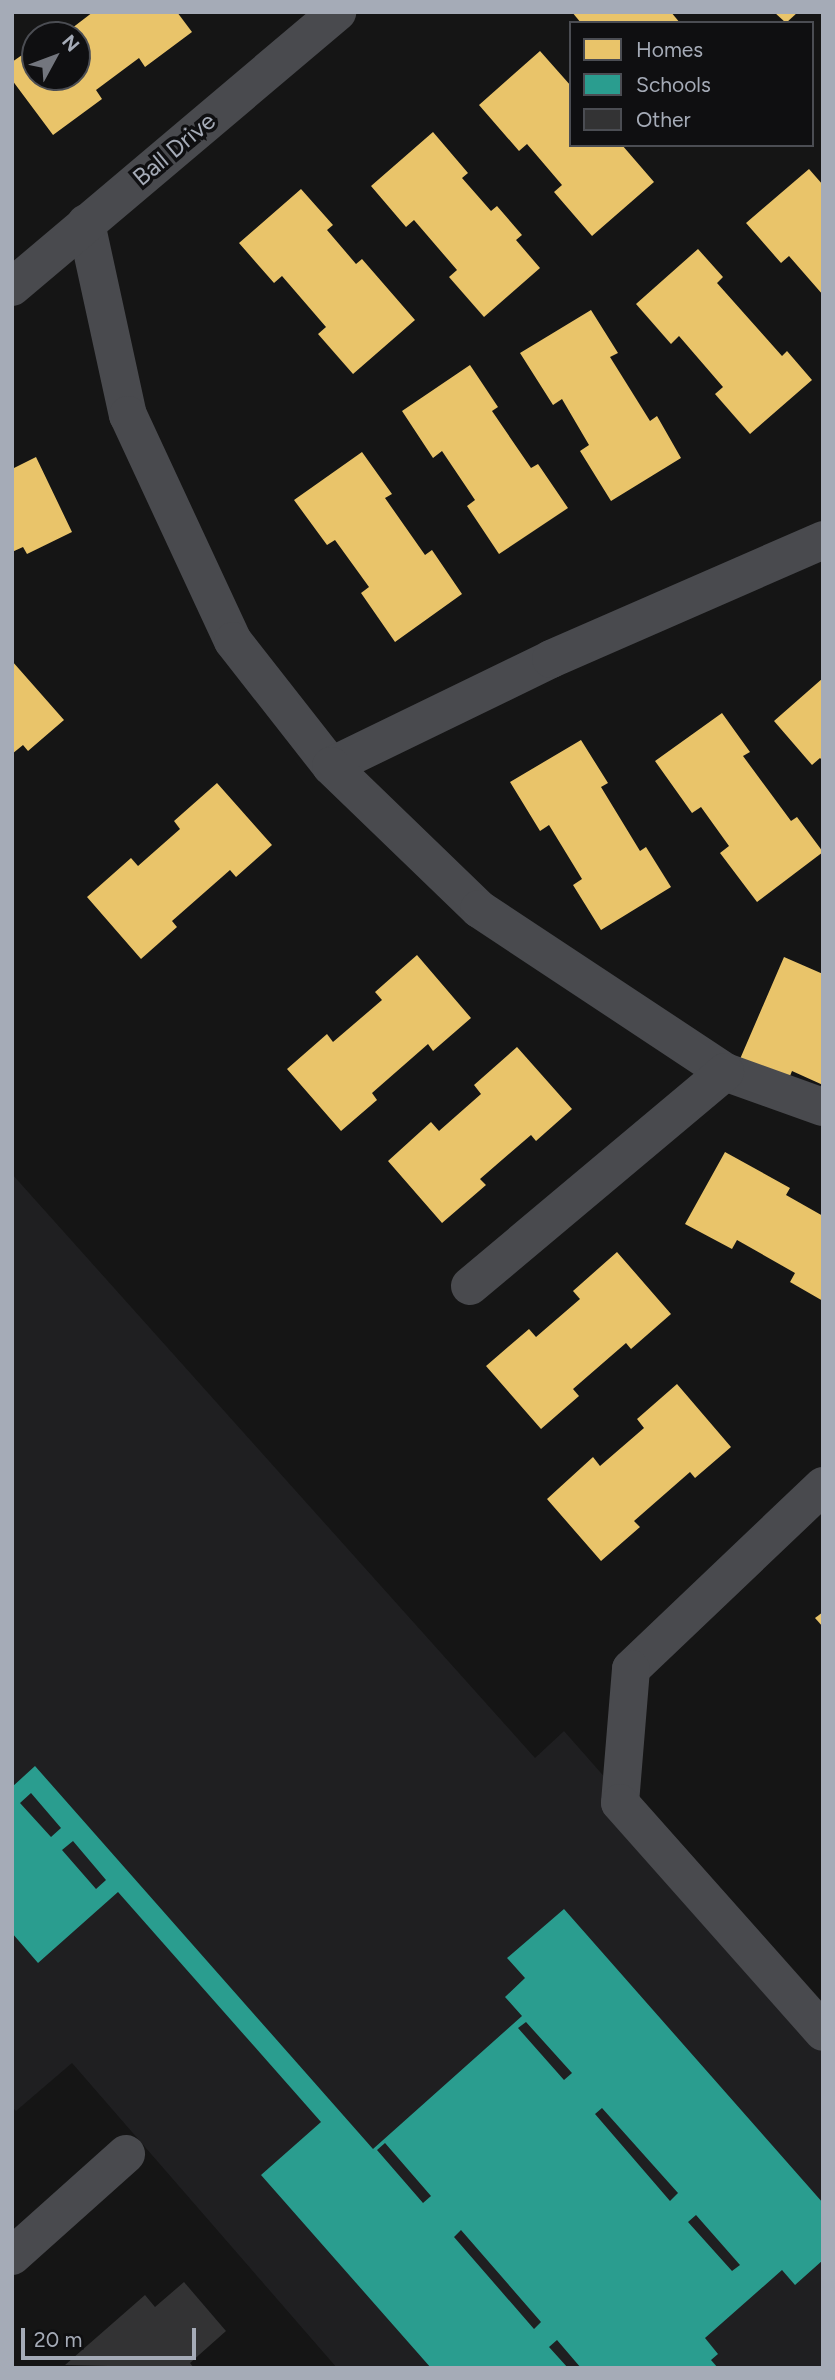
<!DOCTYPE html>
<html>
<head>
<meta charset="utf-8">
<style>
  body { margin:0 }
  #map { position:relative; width:835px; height:2380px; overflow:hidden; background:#151515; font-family:Figtree,sans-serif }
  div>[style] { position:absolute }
  .built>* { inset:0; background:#1f1f21 }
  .homes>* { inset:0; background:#e9c46a }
  .schools>* { inset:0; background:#2a9d8f }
  .building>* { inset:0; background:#333334 }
  .minor>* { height:38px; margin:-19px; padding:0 19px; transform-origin:19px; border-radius:19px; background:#494a4e }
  span { translate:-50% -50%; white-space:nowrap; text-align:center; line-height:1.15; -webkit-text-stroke:7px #0f0f11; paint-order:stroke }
  .street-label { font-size:24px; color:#a5abb7 }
  .frame { position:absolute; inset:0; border:14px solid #a5abb7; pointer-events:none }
  .legend { position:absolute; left:569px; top:21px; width:245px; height:126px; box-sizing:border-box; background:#0f0f11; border:2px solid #4b4d53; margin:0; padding:9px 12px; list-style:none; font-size:21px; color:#a5abb7 }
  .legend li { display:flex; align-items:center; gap:14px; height:35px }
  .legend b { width:35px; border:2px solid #4b4d53 }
  .north { position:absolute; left:21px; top:21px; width:70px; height:70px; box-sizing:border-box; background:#0f0f11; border:2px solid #4b4d53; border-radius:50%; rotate:49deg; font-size:19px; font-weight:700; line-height:28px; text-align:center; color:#a5abb7 }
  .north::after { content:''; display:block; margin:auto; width:24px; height:32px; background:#73767e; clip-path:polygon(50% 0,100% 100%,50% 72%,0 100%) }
  .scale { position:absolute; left:21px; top:2328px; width:175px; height:32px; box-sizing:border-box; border:4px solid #a5abb7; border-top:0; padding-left:9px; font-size:21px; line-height:24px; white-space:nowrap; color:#a5abb7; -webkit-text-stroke:5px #0f0f11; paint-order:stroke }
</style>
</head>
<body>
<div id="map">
  <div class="built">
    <i style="clip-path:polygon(12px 1174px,535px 1758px,564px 1731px,823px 2025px,823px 2368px,337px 2368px,72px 2063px,16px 2111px,12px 2107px)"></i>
  </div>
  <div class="homes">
    <i style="clip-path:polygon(93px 12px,177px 12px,192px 32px,145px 67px,139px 58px,96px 90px,102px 99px,53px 135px,12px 80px,12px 62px,35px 46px,35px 77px,77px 77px,77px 35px,63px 35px)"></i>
    <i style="clip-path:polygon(572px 12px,671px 12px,680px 23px,581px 23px)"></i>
    <i style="clip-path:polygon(774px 12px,798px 12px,786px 23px)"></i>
    <i style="clip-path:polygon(540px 51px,571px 86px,571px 145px,622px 145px,654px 182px,592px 236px,554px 192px,562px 185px,527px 144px,519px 151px,479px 105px)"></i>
    <i style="clip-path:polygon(433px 132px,468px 173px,462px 178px,491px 211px,497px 206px,522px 235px,516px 240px,540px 268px,484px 317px,449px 277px,457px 270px,414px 220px,406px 227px,371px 186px)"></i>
    <i style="clip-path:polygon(809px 169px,823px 185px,823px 295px,789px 256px,781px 263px,746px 223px)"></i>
    <i style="clip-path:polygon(301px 189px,333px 225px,327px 230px,356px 264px,362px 259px,415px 320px,353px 374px,318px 334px,326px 327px,282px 276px,274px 283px,239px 243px)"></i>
    <i style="clip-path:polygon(698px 249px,723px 277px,717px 283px,782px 356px,787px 351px,812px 380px,750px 434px,715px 394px,723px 387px,679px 336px,671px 344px,636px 304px)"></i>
    <i style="clip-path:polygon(591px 310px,618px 353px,610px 357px,650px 421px,657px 416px,681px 458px,611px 501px,580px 451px,589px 445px,562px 399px,553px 405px,520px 353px)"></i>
    <i style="clip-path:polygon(470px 365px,498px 407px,492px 411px,531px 468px,538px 464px,568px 508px,499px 554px,467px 506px,475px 500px,442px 451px,433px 458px,402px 411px)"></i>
    <i style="clip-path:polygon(362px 452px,392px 494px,385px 498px,425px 555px,432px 550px,462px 594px,395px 642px,361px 593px,369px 587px,335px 540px,327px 545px,294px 500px)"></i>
    <i style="clip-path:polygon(36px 457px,72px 532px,27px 554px,23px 547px,12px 552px,12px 469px)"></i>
    <i style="clip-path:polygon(12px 661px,64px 720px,28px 751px,23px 745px,12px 754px)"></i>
    <i style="clip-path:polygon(823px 678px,823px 761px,820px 758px,812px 765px,774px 721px)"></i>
    <i style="clip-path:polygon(722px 713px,750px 752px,743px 756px,791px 821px,797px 817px,823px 852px,757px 902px,720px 853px,729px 846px,701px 807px,692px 813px,655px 761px)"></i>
    <i style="clip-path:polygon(581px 740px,608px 783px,601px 787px,640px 851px,646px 847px,671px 887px,601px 930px,573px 885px,582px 879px,549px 825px,540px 831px,510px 782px)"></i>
    <i style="clip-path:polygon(217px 783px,272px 845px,236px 877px,230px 870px,172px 921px,177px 927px,141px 959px,87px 897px,131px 858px,138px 866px,180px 829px,174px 821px)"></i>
    <i style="clip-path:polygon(417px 955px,471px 1018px,433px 1051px,428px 1044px,372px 1093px,377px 1100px,341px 1131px,287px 1069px,327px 1034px,333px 1042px,382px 1000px,375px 992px)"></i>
    <i style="clip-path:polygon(784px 957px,823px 974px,823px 1085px,792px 1071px,788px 1081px,740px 1059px)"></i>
    <i style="clip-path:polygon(517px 1047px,572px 1109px,536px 1141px,531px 1135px,480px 1179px,486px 1185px,442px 1223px,388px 1161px,431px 1122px,439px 1131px,481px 1094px,474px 1085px)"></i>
    <i style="clip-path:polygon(725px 1152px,790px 1188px,786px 1195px,823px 1216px,823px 1301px,790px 1282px,795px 1273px,737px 1240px,732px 1249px,685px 1224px)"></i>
    <i style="clip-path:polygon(617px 1252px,671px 1314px,631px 1349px,626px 1343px,573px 1389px,579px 1396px,541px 1429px,486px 1366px,529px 1329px,536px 1337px,580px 1299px,573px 1291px)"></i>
    <i style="clip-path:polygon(677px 1384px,731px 1447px,695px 1478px,690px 1472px,634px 1521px,640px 1527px,601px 1561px,547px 1499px,593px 1457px,600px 1466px,644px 1428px,637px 1419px)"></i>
    <i style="clip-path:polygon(823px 1612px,823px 1627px,815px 1618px)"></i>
  </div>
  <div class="schools">
    <i style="clip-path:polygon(evenodd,35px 1766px,373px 2149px,522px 2016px,505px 1997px,525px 1978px,507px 1958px,564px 1909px,823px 2203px,823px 2260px,795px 2285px,782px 2270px,705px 2338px,718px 2354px,711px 2360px,718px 2368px,581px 2368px,557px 2340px,549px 2347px,568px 2368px,431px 2368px,261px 2175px,321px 2122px,118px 1892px,38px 1963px,12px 1933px,12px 1787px,35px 1766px,31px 1793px,61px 1828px,51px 1837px,20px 1803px,31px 1793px,35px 1766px,73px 1841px,106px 1880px,96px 1889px,62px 1850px,73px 1841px,35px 1766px,526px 2022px,572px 2073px,564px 2080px,518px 2028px,526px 2022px,35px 1766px,602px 2108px,678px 2193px,670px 2201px,595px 2114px,602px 2108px,35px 1766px,385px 2143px,431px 2196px,423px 2203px,377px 2150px,385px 2143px,35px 1766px,696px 2215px,740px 2265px,732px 2271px,688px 2222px,696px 2215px,35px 1766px,461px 2230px,541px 2322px,534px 2329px,454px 2237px,461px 2230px)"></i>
  </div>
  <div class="building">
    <i style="clip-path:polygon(184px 2282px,226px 2331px,190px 2363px,194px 2368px,65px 2365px,145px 2295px,155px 2307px)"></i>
  </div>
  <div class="minor">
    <i style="left:86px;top:223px;width:197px;rotate:77.7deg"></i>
    <i style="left:128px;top:415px;width:249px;rotate:65.1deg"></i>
    <i style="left:233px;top:641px;width:159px;rotate:51.9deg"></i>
    <i style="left:331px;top:766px;width:245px;rotate:-25.9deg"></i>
    <i style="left:551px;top:659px;width:297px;rotate:-23.6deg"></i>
    <i style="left:12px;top:287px;width:426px;rotate:-40.2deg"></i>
    <i style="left:331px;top:766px;width:206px;rotate:44deg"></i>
    <i style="left:479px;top:909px;width:295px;rotate:33.5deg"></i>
    <i style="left:725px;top:1072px;width:104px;rotate:19.7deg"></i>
    <i style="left:470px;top:1286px;width:333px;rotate:-40deg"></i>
    <i style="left:823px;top:1486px;width:265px;rotate:136.4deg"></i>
    <i style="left:631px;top:1669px;width:134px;rotate:94.7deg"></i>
    <i style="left:620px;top:1803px;width:306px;rotate:48.4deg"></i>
    <i style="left:12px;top:2256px;width:153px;rotate:-41.8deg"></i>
  </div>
  <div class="street-label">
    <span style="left:174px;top:149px;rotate:-40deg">Ball Drive</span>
  </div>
  <div class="frame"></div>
  <ul class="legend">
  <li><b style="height:19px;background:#e9c46a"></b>Homes</li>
  <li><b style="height:19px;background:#2a9d8f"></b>Schools</li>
  <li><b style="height:19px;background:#333334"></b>Other</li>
  </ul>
  <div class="north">N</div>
  <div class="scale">20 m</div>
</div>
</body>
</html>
